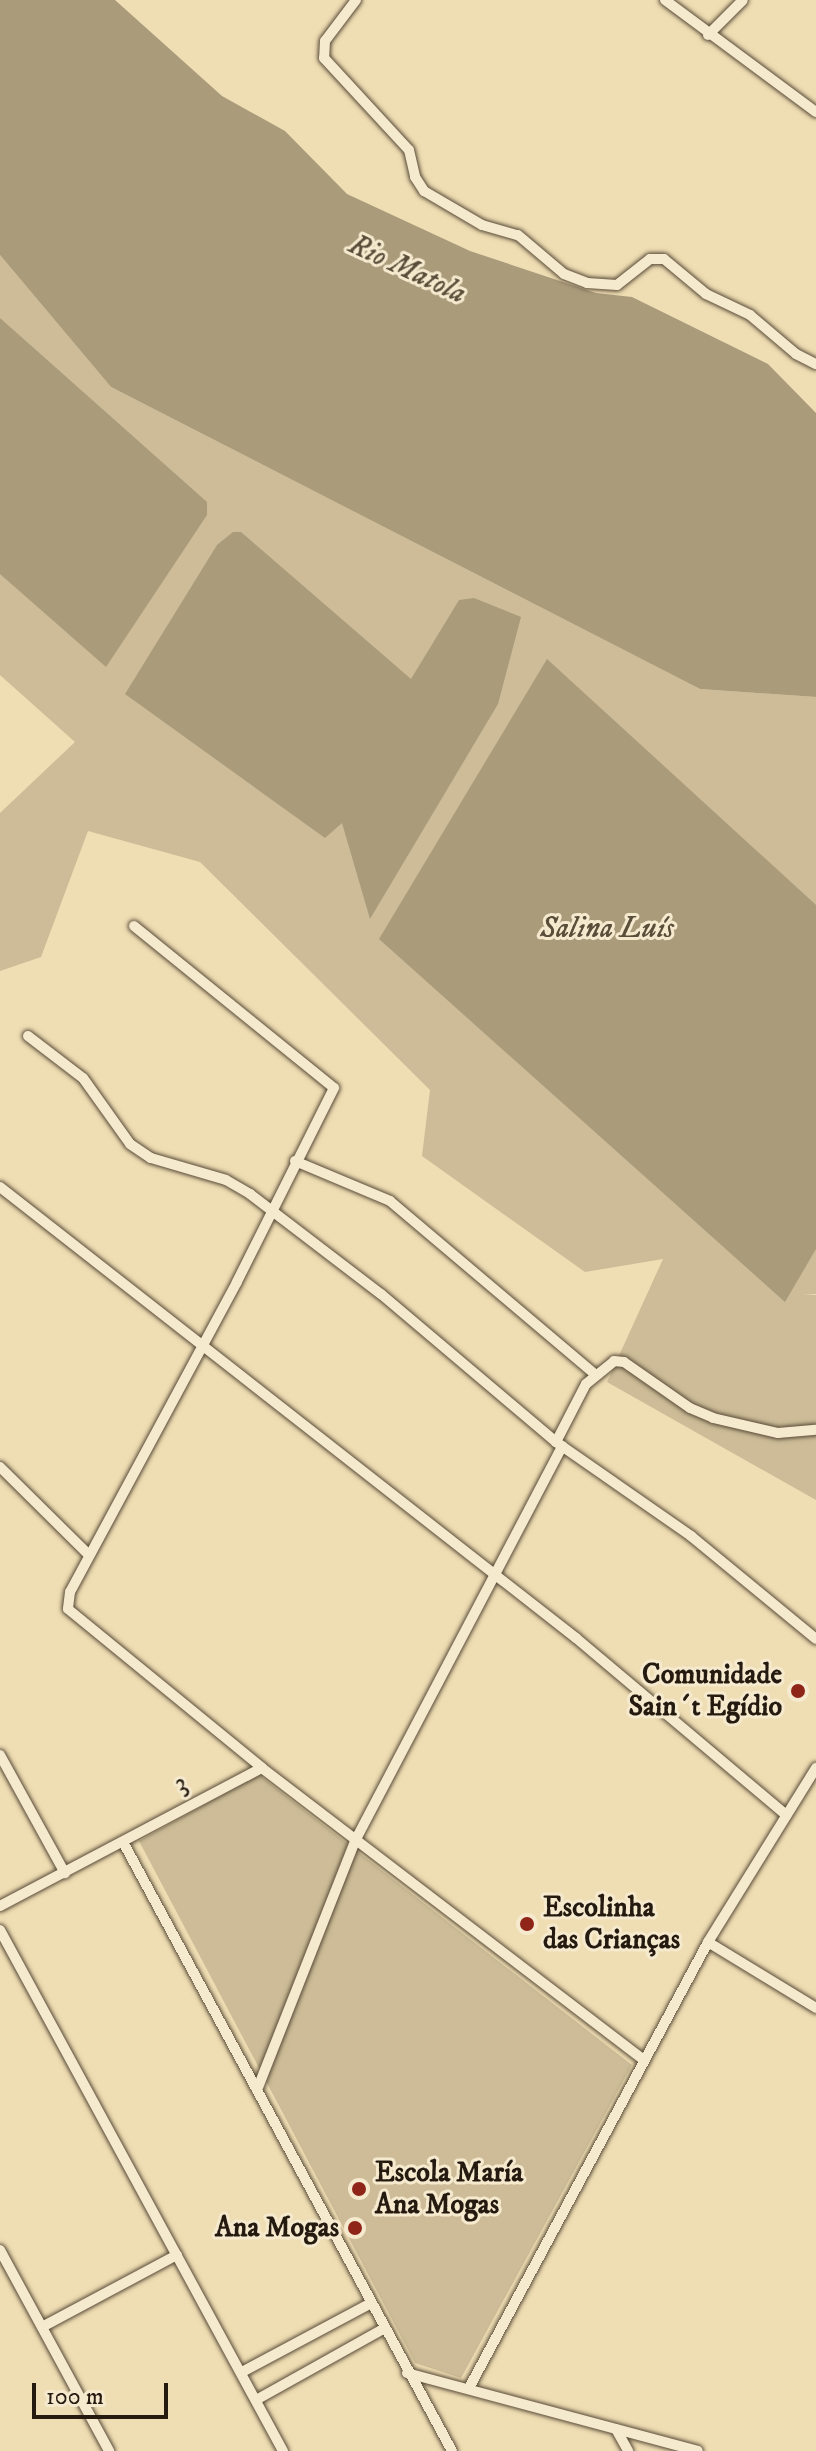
<!DOCTYPE html>
<html>
<head>
<meta charset="utf-8">
<style>
  body { margin:0 }
  #map { position:relative; width:816px; height:2451px; overflow:hidden; background:#efddb3; font-family:"IM FELL DW Pica",serif }
  div>[style] { position:absolute }
  .green>* { inset:0; background:#cdbc97 }
  .water>* { inset:0; background:#aa9b7b }
  .roads { filter:drop-shadow(0 0 2px #584b38) drop-shadow(0 0 2px #584b38) }
  .minor>* { height:10px; margin:-5px; padding:0 5px; transform-origin:5px; border-radius:5px; background:#f5e9ce }
  .dots>* { width:22px; height:22px; translate:-50% -50%; box-sizing:border-box; border:4px solid #f5e9ce; border-radius:50% }
  span { translate:-50% -50%; white-space:nowrap; text-align:center; line-height:1.15; -webkit-text-stroke:6px #f5e9ce; paint-order:stroke }
  .poi-label { font-size:28px; color:#251a0f; font-weight:700 }
  .right { translate:-100% -50%; text-align:right }
  .left { translate:0 -50%; text-align:left }
  .street-label { font-size:28px; color:#251a0f }
  .water-label { font-size:30px; color:#5a4e3a; font-style:italic }
  .scale { position:absolute; left:32px; top:2383px; width:136px; height:36px; box-sizing:border-box; border:4px solid #251a0f; border-top:0; padding-left:10px; font-size:24px; line-height:28px; white-space:nowrap; color:#251a0f; -webkit-text-stroke:6px #f5e9ce; paint-order:stroke }
</style>
</head>
<body>
<div id="map">
  <div class="green">
    <i style="clip-path:polygon(0 255px,111px 387px,700px 689px,816px 697px,816px 1294px,803px 1295px,816px 1295px,816px 1500px,607px 1382px,663px 1259px,585px 1272px,422px 1156px,430px 1090px,200px 862px,88px 831px,41px 957px,0 971px,0 813px,75px 742px,0 675px)"></i>
    <i style="clip-path:polygon(259px 1775px,632px 2065px,461px 2378px,415px 2363px,139px 1841px)"></i>
  </div>
  <div class="water">
    <i style="clip-path:polygon(0 0,115px 0,222px 96px,285px 131px,347px 194px,470px 251px,596px 293px,632px 297px,768px 364px,816px 413px,816px 697px,700px 689px,111px 387px,0 255px)"></i>
    <i style="clip-path:polygon(0 318px,207px 502px,207px 515px,106px 667px,0 574px)"></i>
    <i style="clip-path:polygon(233px 532px,241px 532px,411px 679px,459px 600px,474px 598px,521px 617px,498px 704px,370px 919px,342px 823px,325px 838px,125px 694px,217px 545px)"></i>
    <i style="clip-path:polygon(547px 659px,816px 905px,816px 1249px,785px 1302px,379px 939px)"></i>
  </div>
  <div class="roads">
    <div class="minor">
      <i style="left:356px;top:0;width:51px;rotate:127.1deg"></i>
      <i style="left:325px;top:41px;width:17px;rotate:93deg"></i>
      <i style="left:324px;top:58px;width:125px;rotate:47.3deg"></i>
      <i style="left:409px;top:150px;width:28px;rotate:77deg"></i>
      <i style="left:415px;top:177px;width:17px;rotate:57deg"></i>
      <i style="left:424px;top:191px;width:67px;rotate:30.4deg"></i>
      <i style="left:482px;top:225px;width:37px;rotate:16deg"></i>
      <i style="left:518px;top:235px;width:60px;rotate:40.3deg"></i>
      <i style="left:564px;top:274px;width:25px;rotate:21deg"></i>
      <i style="left:587px;top:283px;width:30px;rotate:4deg"></i>
      <i style="left:617px;top:285px;width:42px;rotate:-38.2deg"></i>
      <i style="left:650px;top:259px;width:14px"></i>
      <i style="left:664px;top:259px;width:55px;rotate:39.8deg"></i>
      <i style="left:706px;top:294px;width:49px;rotate:25.5deg"></i>
      <i style="left:750px;top:315px;width:60px;rotate:40.3deg"></i>
      <i style="left:796px;top:354px;width:22px;rotate:27deg"></i>
      <i style="left:665px;top:0;width:188px;rotate:36.6deg"></i>
      <i style="left:708px;top:35px;width:49px;rotate:-45deg"></i>
      <i style="left:134px;top:926px;width:257px;rotate:39deg"></i>
      <i style="left:334px;top:1088px;width:217px;rotate:116.6deg"></i>
      <i style="left:237px;top:1282px;width:352px;rotate:118.3deg"></i>
      <i style="left:70px;top:1592px;width:17px;rotate:97deg"></i>
      <i style="left:68px;top:1609px;width:251px;rotate:39.3deg"></i>
      <i style="left:262px;top:1768px;width:479px;rotate:37.4deg"></i>
      <i style="left:28px;top:1036px;width:69px;rotate:37.4deg"></i>
      <i style="left:83px;top:1078px;width:81px;rotate:54.5deg"></i>
      <i style="left:130px;top:1144px;width:25px;rotate:34deg"></i>
      <i style="left:151px;top:1158px;width:78px;rotate:16.3deg"></i>
      <i style="left:226px;top:1180px;width:28px;rotate:30deg"></i>
      <i style="left:250px;top:1194px;width:165px;rotate:37.4deg"></i>
      <i style="left:381px;top:1294px;width:229px;rotate:40.2deg"></i>
      <i style="left:556px;top:1442px;width:165px;rotate:34.8deg"></i>
      <i style="left:691px;top:1536px;width:162px;rotate:39.5deg"></i>
      <i style="left:295px;top:1161px;width:103px;rotate:22.8deg"></i>
      <i style="left:390px;top:1201px;width:268px;rotate:40.2deg"></i>
      <i style="left:0;top:1187px;width:732px;rotate:38.06deg"></i>
      <i style="left:576px;top:1638px;width:275px;rotate:40.1deg"></i>
      <i style="left:556px;top:1442px;width:65px;rotate:-62.7deg"></i>
      <i style="left:586px;top:1384px;width:36px;rotate:-39deg"></i>
      <i style="left:614px;top:1361px;width:10px;rotate:6deg"></i>
      <i style="left:624px;top:1362px;width:80px;rotate:34.9deg"></i>
      <i style="left:690px;top:1408px;width:25px;rotate:23deg"></i>
      <i style="left:713px;top:1418px;width:67px;rotate:13deg"></i>
      <i style="left:778px;top:1433px;width:38px;rotate:-5deg"></i>
      <i style="left:0;top:1467px;width:125px;rotate:44.7deg"></i>
      <i style="left:0;top:1755px;width:135px;rotate:61.2deg"></i>
      <i style="left:123px;top:1842px;width:692px;rotate:61.62deg"></i>
      <i style="left:0;top:1906px;width:296px;rotate:-27.8deg"></i>
      <i style="left:0;top:1930px;width:593px;rotate:61.49deg"></i>
      <i style="left:708px;top:1942px;width:127px;rotate:31.4deg"></i>
      <i style="left:257px;top:2090px;width:268px;rotate:-68.5deg"></i>
      <i style="left:355px;top:1841px;width:446px;rotate:-62.3deg"></i>
      <i style="left:0;top:2250px;width:229px;rotate:61.5deg"></i>
      <i style="left:42px;top:2327px;width:153px;rotate:-28.1deg"></i>
      <i style="left:242px;top:2372px;width:146px;rotate:-28.1deg"></i>
      <i style="left:407px;top:2373px;width:301px;rotate:15deg"></i>
      <i style="left:469px;top:2388px;width:506px;rotate:-61.81deg"></i>
      <i style="left:708px;top:1942px;width:205px;rotate:-58.2deg"></i>
      <i style="left:256px;top:2400px;width:148px;rotate:-29.2deg"></i>
      <i style="left:616px;top:2429px;width:25px;rotate:61deg"></i>
    </div>
  </div>
  <div class="dots">
    <i style="left:798px;top:1691px;background:#8f2418"></i>
    <i style="left:527px;top:1924px;background:#8f2418"></i>
    <i style="left:359px;top:2189px;background:#8f2418"></i>
    <i style="left:355px;top:2228px;background:#8f2418"></i>
  </div>
  <div class="poi-label">
    <span class="right" style="left:782px;top:1691px">Comunidade<br>Sain´t Egídio</span>
    <span class="left" style="left:543px;top:1924px">Escolinha<br>das Crianças</span>
    <span class="left" style="left:375px;top:2189px">Escola María<br>Ana Mogas</span>
    <span class="right" style="left:339px;top:2228px">Ana Mogas</span>
  </div>
  <div class="street-label">
    <span style="left:181px;top:1784px;rotate:-28deg">3</span>
  </div>
  <div class="water-label">
    <span style="left:407px;top:270px;rotate:25deg">Rio Matola</span>
    <span style="left:607px;top:929px">Salina Luís</span>
  </div>
  <div class="scale">100 m</div>
</div>
</body>
</html>
